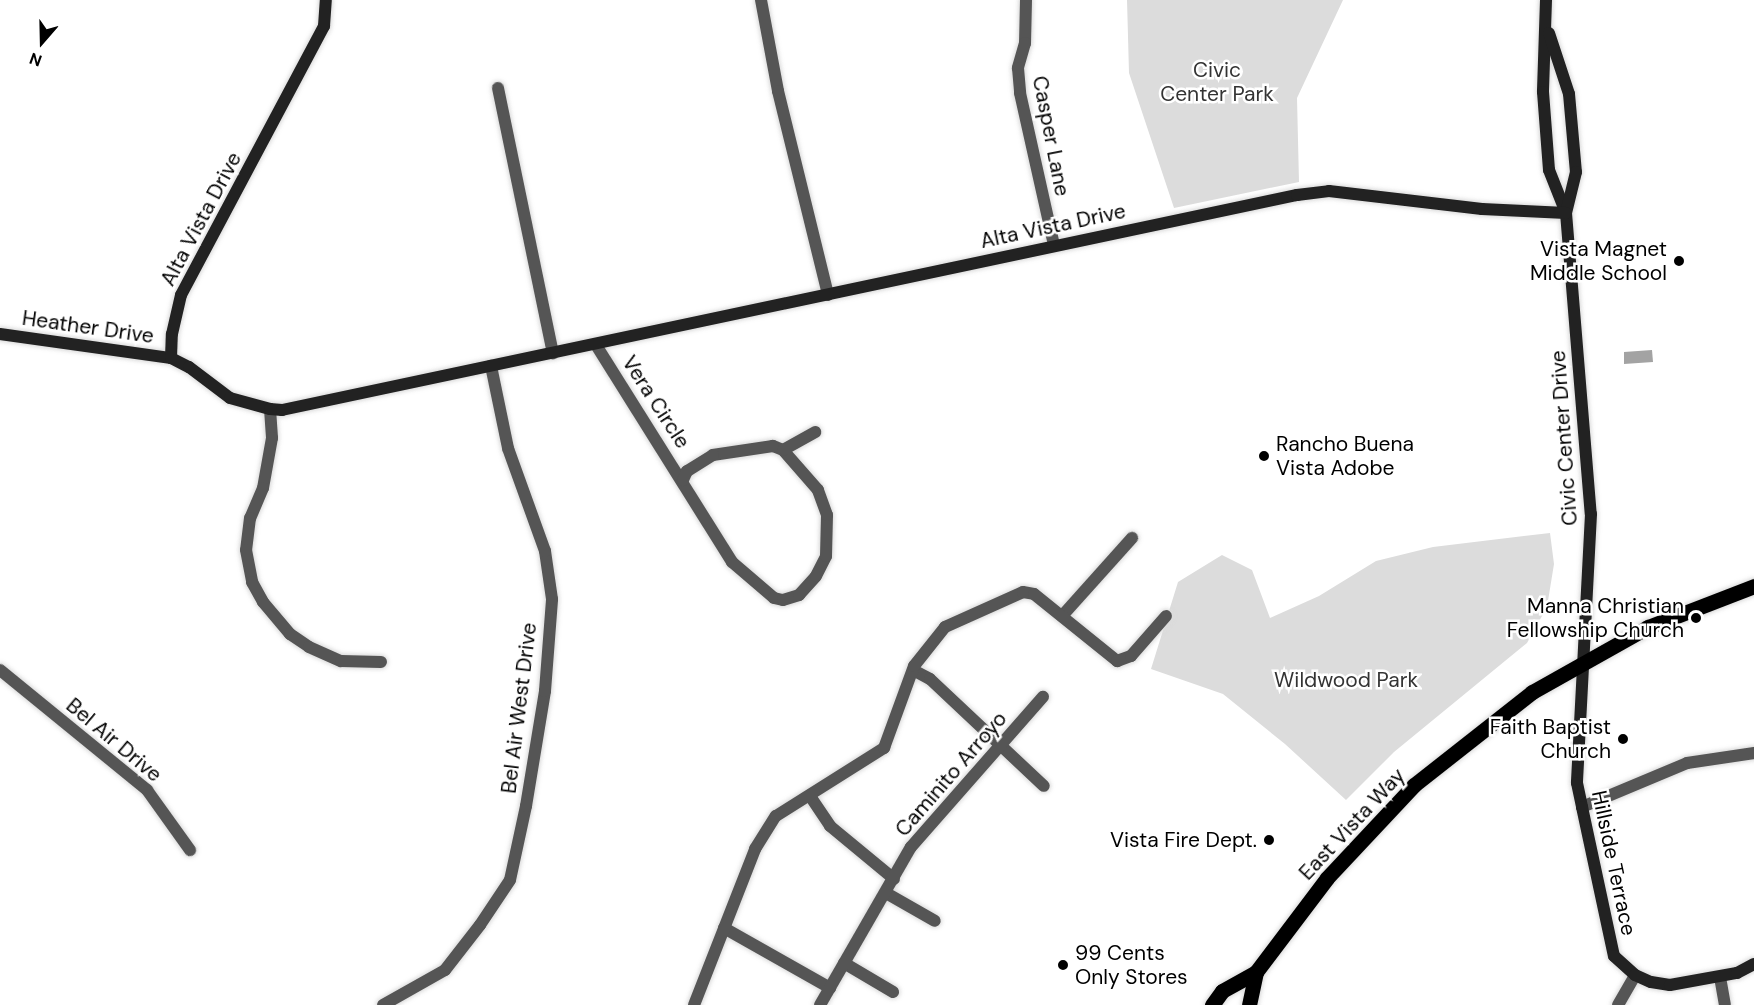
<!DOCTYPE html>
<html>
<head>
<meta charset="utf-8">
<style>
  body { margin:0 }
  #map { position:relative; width:1754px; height:1005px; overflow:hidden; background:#fff; font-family:"DM Sans",sans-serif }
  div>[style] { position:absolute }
  .green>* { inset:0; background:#dcdcdc }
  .water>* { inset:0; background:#a3a3a3 }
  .roads { filter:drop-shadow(0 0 2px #dbdbdb) drop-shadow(0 0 2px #dbdbdb) }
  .street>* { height:12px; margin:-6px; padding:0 6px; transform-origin:6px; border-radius:6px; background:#555 }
  .secondary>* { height:12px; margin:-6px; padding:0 6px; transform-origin:6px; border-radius:6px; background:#222 }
  .primary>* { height:15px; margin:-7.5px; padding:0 7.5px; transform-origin:7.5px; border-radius:7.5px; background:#000 }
  .dots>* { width:16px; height:16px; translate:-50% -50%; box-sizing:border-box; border:3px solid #fff; border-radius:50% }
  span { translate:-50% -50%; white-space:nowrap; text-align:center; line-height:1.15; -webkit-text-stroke:5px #fff; paint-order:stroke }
  .park-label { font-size:21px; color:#333 }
  .street-label { font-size:21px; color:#000 }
  .poi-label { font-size:21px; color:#000 }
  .right { translate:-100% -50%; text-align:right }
  .left { translate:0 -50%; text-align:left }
  .north { position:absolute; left:12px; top:12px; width:60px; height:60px; -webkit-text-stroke:4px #fff; paint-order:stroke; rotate:200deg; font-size:16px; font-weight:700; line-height:24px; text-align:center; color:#000 }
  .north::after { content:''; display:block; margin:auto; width:21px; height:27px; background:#000; clip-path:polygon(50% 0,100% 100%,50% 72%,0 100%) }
</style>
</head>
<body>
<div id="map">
  <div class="green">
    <i style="clip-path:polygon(1127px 0,1343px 0,1297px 98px,1299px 182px,1174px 208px,1129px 73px)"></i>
    <i style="clip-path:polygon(1550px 533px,1554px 564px,1547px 607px,1527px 643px,1394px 752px,1346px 800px,1285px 744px,1223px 694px,1151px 669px,1178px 582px,1222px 555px,1252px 570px,1270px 618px,1319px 596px,1376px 561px,1433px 547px)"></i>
  </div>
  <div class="water">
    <i style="clip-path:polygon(1652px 350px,1653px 362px,1624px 364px,1624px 352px)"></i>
  </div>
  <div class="roads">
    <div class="street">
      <i style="left:761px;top:0;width:93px;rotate:79.4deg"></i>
      <i style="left:778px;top:91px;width:210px;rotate:76.2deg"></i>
      <i style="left:1026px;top:0;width:43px;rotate:91.3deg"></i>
      <i style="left:1025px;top:43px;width:26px;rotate:106deg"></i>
      <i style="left:1018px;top:68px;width:25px;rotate:85deg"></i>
      <i style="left:1020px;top:93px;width:156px;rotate:77.4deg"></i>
      <i style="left:498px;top:88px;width:271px;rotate:78.3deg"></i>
      <i style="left:596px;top:345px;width:256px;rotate:57.9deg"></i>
      <i style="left:732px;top:562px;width:55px;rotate:40.6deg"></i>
      <i style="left:774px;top:598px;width:9px;rotate:13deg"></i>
      <i style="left:783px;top:600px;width:17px;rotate:-17deg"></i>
      <i style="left:799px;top:595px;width:25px;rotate:-48deg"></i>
      <i style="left:816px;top:576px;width:22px;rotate:-63deg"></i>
      <i style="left:826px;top:556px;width:41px;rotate:-88.6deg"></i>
      <i style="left:827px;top:515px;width:27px;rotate:-110deg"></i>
      <i style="left:818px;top:490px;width:53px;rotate:-131.2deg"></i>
      <i style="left:783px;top:450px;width:11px;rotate:-158deg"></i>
      <i style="left:773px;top:446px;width:61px;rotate:171.5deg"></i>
      <i style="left:713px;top:455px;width:31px;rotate:148deg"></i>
      <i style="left:687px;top:471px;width:10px;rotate:114deg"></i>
      <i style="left:270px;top:409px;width:29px;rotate:86deg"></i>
      <i style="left:272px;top:438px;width:51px;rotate:100.2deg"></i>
      <i style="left:263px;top:488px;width:33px;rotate:113deg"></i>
      <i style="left:250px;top:518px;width:32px;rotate:97deg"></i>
      <i style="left:246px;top:550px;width:33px;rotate:79deg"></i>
      <i style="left:252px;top:582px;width:23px;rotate:61deg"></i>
      <i style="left:263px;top:602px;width:42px;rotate:49.8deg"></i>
      <i style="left:290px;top:634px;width:23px;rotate:34deg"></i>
      <i style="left:309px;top:647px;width:35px;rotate:24deg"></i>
      <i style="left:341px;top:661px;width:40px;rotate:1.4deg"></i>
      <i style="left:783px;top:450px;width:37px;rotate:-29deg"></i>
      <i style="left:1062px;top:616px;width:105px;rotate:-48.1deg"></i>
      <i style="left:0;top:670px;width:190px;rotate:39.2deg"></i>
      <i style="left:147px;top:790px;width:74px;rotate:54.4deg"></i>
      <i style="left:913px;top:670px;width:19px;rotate:28deg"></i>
      <i style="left:930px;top:679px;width:156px;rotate:43.2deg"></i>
      <i style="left:810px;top:796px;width:36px;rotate:56deg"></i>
      <i style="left:830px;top:826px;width:83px;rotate:39.6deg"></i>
      <i style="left:1582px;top:807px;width:114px;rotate:-22.7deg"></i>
      <i style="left:1687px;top:763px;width:68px;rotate:-8.5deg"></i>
      <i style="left:886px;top:893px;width:56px;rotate:29.7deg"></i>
      <i style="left:724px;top:928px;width:122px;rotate:29.5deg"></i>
      <i style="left:844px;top:963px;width:57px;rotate:30.6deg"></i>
      <i style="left:1720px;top:977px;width:28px;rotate:80deg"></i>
      <i style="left:383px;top:1005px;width:71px;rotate:-29.4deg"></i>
      <i style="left:445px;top:970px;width:57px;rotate:-52.1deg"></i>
      <i style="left:480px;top:925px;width:54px;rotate:-56.3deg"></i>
      <i style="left:510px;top:880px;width:76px;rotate:-77.8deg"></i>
      <i style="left:526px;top:806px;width:117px;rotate:-80.6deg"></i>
      <i style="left:545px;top:691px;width:92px;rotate:-85.6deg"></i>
      <i style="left:552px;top:599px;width:49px;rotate:-98.3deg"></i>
      <i style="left:545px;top:551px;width:109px;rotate:-109.8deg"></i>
      <i style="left:508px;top:448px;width:84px;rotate:-101.7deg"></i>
      <i style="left:694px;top:1005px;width:168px;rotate:-68.6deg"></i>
      <i style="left:755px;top:849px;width:39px;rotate:-58deg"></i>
      <i style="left:776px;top:816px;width:128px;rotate:-32.2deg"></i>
      <i style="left:884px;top:748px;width:87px;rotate:-69.9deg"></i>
      <i style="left:914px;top:666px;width:50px;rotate:-51.5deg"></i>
      <i style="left:945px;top:627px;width:85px;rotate:-24.2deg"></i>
      <i style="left:1023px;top:592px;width:11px;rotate:10deg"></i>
      <i style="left:1034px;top:594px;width:107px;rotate:38.9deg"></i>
      <i style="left:1117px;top:661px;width:15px;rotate:-20deg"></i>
      <i style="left:1131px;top:656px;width:53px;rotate:-48.8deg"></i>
      <i style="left:820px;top:1005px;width:182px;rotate:-60.1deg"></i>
      <i style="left:911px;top:847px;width:200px;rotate:-48.7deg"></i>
      <i style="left:1618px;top:1005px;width:34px;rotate:-60deg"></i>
    </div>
    <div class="secondary">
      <i style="left:1546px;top:0;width:92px;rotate:91.9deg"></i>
      <i style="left:1543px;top:92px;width:78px;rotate:85.6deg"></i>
      <i style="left:1549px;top:170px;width:46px;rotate:68.4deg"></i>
      <i style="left:1566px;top:213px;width:302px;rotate:85.3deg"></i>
      <i style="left:1591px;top:514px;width:269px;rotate:93deg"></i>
      <i style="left:1577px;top:783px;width:25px;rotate:78deg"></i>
      <i style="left:1582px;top:807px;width:152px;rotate:77.9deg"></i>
      <i style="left:1614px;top:956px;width:28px;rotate:42deg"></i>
      <i style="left:1635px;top:975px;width:17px;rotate:24deg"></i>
      <i style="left:1651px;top:982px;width:19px;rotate:9deg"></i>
      <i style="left:1670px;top:985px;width:68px;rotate:-10.2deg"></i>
      <i style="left:1737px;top:973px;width:19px;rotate:-28deg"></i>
      <i style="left:1549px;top:33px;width:64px;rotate:71.8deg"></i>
      <i style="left:1569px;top:94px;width:78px;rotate:84.9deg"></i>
      <i style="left:1576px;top:172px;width:42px;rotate:103.7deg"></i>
      <i style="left:0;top:334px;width:173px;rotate:8deg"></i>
      <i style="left:171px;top:358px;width:20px;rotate:27deg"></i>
      <i style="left:189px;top:367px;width:51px;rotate:37.1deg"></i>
      <i style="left:230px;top:398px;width:41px;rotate:15.4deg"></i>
      <i style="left:270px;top:409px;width:12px;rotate:5deg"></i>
      <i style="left:282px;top:410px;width:1038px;rotate:-11.96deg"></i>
      <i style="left:1297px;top:195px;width:32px;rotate:-7deg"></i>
      <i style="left:1329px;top:191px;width:154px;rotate:6.7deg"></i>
      <i style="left:1482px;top:209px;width:84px;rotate:2.7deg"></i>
      <i style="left:171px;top:358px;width:24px;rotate:-88deg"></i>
      <i style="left:172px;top:334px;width:40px;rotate:-77deg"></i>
      <i style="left:181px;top:295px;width:305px;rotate:-62deg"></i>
      <i style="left:324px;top:26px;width:26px;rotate:-86deg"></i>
    </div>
    <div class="primary">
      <i style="left:1212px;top:1005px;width:17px;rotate:-54deg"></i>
      <i style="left:1222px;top:991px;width:39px;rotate:-29deg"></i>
      <i style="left:1256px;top:972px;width:118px;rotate:-52.9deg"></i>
      <i style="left:1327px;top:878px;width:127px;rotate:-46.9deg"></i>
      <i style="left:1414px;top:785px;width:150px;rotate:-38.2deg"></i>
      <i style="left:1532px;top:692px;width:133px;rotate:-29.3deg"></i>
      <i style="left:1648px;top:627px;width:114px;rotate:-21.1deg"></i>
      <i style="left:1249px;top:1005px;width:34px;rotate:-78deg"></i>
    </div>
  </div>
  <div class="dots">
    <i style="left:1679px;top:261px;background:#000"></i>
    <i style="left:1264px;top:456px;background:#000"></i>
    <i style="left:1696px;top:618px;background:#000"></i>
    <i style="left:1623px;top:739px;background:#000"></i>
    <i style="left:1269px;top:840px;background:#000"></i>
    <i style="left:1063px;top:965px;background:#000"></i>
  </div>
  <div class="park-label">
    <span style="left:1217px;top:82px">Civic<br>Center Park</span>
    <span style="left:1346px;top:680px">Wildwood Park</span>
  </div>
  <div class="street-label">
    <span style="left:1051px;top:136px;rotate:79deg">Casper Lane</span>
    <span style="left:201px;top:219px;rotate:-62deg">Alta Vista Drive</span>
    <span style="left:1053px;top:226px;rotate:-12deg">Alta Vista Drive</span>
    <span style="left:88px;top:327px;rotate:8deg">Heather Drive</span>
    <span style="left:656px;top:402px;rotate:57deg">Vera Circle</span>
    <span style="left:1564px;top:438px;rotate:-94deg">Civic Center Drive</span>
    <span style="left:519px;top:708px;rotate:-83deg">Bel Air West Drive</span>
    <span style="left:114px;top:740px;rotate:40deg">Bel Air Drive</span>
    <span style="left:951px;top:774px;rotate:-49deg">Caminito Arroyo</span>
    <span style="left:1352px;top:824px;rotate:-47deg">East Vista Way</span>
    <span style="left:1614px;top:863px;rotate:78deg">Hillside Terrace</span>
  </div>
  <div class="poi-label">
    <span class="right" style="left:1667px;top:261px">Vista Magnet<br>Middle School</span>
    <span class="left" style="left:1276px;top:456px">Rancho Buena<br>Vista Adobe</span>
    <span class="right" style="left:1684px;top:618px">Manna Christian<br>Fellowship Church</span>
    <span class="right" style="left:1611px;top:739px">Faith Baptist<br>Church</span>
    <span class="right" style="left:1257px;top:840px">Vista Fire Dept.</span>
    <span class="left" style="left:1075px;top:965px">99 Cents<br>Only Stores</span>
  </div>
  <div class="north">N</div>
</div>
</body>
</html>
